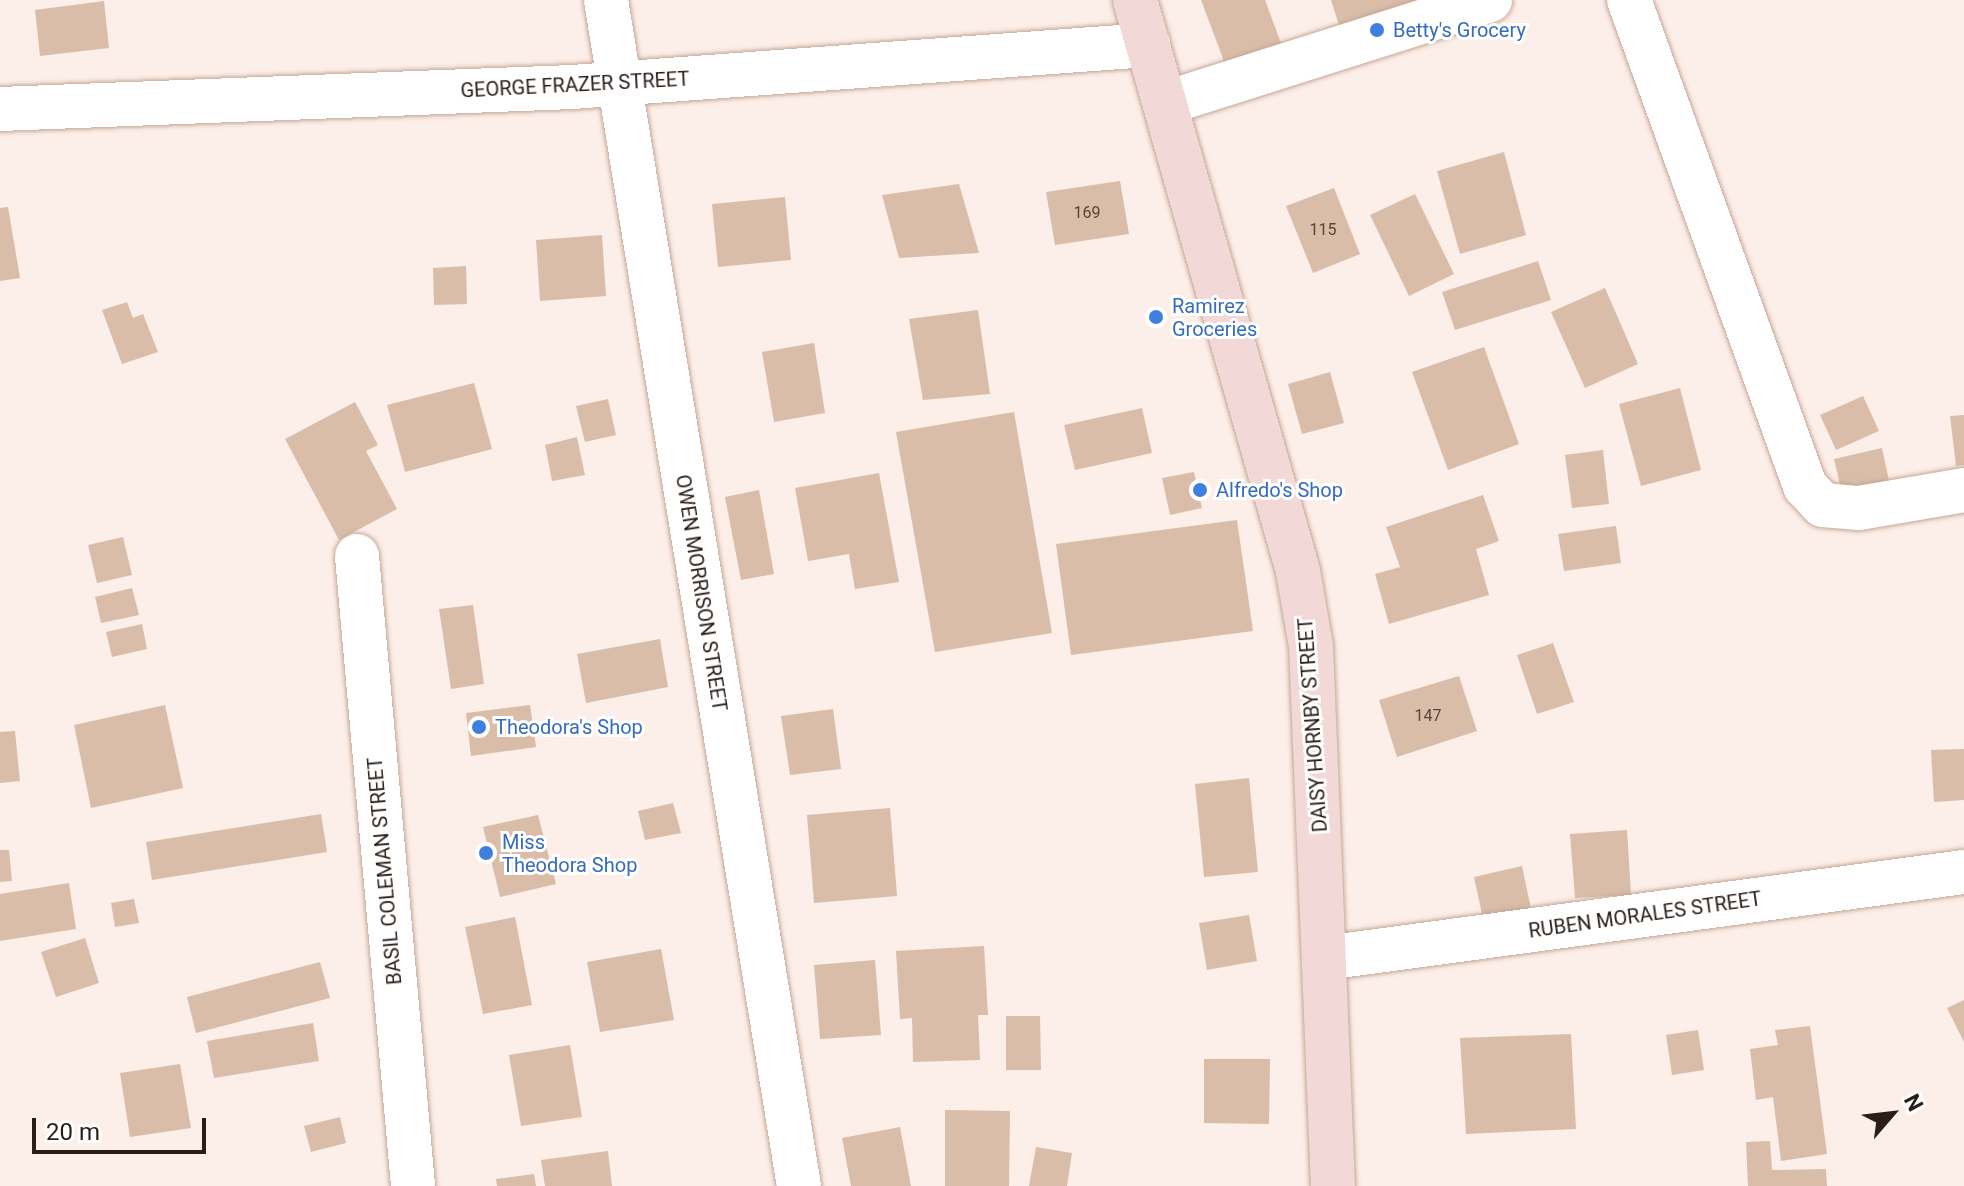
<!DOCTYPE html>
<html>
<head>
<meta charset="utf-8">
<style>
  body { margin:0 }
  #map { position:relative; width:1964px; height:1186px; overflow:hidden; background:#fceee8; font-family:Roboto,sans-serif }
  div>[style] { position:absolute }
  .building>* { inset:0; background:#d9bda8 }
  .roads { filter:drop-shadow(0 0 2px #c5a797) drop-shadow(0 0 2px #c5a797) }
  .street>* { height:44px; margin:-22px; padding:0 22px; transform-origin:22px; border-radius:22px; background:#fff }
  .secondary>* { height:44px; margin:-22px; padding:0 22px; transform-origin:22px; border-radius:22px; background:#f2d8d6 }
  .dots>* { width:22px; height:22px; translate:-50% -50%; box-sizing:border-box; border:4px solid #fff; border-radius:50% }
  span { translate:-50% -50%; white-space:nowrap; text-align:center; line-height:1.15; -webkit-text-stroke:6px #fff; paint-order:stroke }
  .number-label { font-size:16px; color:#55453b }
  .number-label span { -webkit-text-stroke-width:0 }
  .shop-label { font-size:20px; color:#366cbe }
  .left { translate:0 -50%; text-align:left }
  .street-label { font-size:20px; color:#291d17 }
  .north { position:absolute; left:1852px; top:1074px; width:80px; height:80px; -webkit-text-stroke:6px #fff; paint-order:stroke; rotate:62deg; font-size:22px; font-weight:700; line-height:32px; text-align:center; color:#291d17 }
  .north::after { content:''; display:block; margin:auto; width:28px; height:36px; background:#291d17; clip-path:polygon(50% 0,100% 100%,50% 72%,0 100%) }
  .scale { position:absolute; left:32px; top:1118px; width:174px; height:36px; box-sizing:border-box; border:4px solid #291d17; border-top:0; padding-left:10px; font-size:24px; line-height:28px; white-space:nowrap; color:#291d17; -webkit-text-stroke:6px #fff; paint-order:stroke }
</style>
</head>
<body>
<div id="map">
  <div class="building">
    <i style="clip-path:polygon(1201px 0,1265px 0,1287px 59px,1231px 80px)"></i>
    <i style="clip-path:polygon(1331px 0,1423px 0,1340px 28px)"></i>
    <i style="clip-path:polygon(104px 1px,109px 48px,40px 56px,35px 10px)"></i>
    <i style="clip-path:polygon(1504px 152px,1526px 235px,1460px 254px,1437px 171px)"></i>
    <i style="clip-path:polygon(1120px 181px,1129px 234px,1055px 245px,1046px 192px)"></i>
    <i style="clip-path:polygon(959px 184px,979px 253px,899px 258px,882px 195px)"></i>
    <i style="clip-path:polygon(1334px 188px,1360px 254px,1313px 273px,1286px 206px)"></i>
    <i style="clip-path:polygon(1415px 194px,1454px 274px,1409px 296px,1370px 215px)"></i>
    <i style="clip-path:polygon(785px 197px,791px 260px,718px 267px,712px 204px)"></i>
    <i style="clip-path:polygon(8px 207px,20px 278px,0 281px,0 208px)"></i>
    <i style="clip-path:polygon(602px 235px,606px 296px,540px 301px,536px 240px)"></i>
    <i style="clip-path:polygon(1538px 261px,1551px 300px,1455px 330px,1442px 292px)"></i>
    <i style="clip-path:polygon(466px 266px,467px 304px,434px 305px,433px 268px)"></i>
    <i style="clip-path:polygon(1605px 288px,1638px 364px,1585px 388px,1551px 312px)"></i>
    <i style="clip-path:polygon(127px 302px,133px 318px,143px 314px,158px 352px,122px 364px,102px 310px)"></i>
    <i style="clip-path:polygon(978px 310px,990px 394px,923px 400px,909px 319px)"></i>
    <i style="clip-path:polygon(814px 343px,825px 413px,774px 422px,762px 352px)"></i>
    <i style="clip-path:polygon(1484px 347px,1519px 444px,1448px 470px,1412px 372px)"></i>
    <i style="clip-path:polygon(1330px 372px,1344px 423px,1302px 434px,1288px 384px)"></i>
    <i style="clip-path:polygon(474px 383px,492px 449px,405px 472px,387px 405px)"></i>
    <i style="clip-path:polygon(1680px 388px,1701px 470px,1641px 486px,1619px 404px)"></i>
    <i style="clip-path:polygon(1863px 396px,1879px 431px,1836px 450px,1820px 415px)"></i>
    <i style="clip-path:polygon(608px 399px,616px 435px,585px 442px,576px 406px)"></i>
    <i style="clip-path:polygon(355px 402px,378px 445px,366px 451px,397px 509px,339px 540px,285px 439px)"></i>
    <i style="clip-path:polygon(1142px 408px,1152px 453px,1075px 470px,1064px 425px)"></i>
    <i style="clip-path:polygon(1014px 412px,1052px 633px,935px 652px,896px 432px)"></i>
    <i style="clip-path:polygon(1964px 415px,1964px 465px,1956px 466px,1950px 416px)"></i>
    <i style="clip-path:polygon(577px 437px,585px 475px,552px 481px,545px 445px)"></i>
    <i style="clip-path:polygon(1882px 448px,1892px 495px,1845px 506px,1834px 459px)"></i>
    <i style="clip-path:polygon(1603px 450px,1609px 504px,1572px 508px,1565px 455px)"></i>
    <i style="clip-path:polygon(1194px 472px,1202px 508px,1170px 515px,1162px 478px)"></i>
    <i style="clip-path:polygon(879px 473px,899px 582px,855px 589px,849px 554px,808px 561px,795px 488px)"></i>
    <i style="clip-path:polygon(759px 490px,774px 574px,741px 580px,725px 497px)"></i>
    <i style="clip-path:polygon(1483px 495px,1499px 541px,1476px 549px,1489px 595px,1389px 624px,1375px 574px,1400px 567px,1386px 527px)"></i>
    <i style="clip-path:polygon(1237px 520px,1253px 631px,1071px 655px,1056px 544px)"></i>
    <i style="clip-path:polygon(1616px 526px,1621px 563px,1564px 571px,1558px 534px)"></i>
    <i style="clip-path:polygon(123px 537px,132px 575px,97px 583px,88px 545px)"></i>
    <i style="clip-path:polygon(132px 588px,139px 615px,101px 623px,95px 597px)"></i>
    <i style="clip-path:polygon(473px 605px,484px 684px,451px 689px,439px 609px)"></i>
    <i style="clip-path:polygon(142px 624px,147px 649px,112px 657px,106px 632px)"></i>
    <i style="clip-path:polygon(660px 639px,668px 687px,586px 703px,577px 654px)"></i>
    <i style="clip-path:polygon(1553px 643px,1574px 702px,1537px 714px,1517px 655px)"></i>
    <i style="clip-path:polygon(1459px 676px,1477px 731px,1397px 757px,1379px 700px)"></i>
    <i style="clip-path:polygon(165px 705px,183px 788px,91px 808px,74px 725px)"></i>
    <i style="clip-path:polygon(530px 705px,536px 747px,471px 756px,466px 713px)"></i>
    <i style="clip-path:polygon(833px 709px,841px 769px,790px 775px,781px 716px)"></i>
    <i style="clip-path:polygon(15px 731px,20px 781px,0 783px,0 732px)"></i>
    <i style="clip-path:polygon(1964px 749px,1964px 800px,1934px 802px,1931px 750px)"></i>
    <i style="clip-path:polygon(1249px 778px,1258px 872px,1204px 877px,1195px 784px)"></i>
    <i style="clip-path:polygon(673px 803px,681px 833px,645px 840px,638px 811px)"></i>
    <i style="clip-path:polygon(890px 808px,897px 896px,814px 903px,807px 815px)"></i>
    <i style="clip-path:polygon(321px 814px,327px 852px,152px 880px,146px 842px)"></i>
    <i style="clip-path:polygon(538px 815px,556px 884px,500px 897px,483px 827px)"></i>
    <i style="clip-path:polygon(1627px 830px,1631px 895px,1575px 898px,1570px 834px)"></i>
    <i style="clip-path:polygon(0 850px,9px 850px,12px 881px,0 882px)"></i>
    <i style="clip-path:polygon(1522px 866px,1533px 918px,1485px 928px,1474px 877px)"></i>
    <i style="clip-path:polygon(69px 883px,76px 929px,0 941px,0 894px)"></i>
    <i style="clip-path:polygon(134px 899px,139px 923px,115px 927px,111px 903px)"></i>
    <i style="clip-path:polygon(1249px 915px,1257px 961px,1207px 970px,1199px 923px)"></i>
    <i style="clip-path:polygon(515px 917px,532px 1005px,483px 1014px,465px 927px)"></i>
    <i style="clip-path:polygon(85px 938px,99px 983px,56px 997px,41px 952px)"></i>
    <i style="clip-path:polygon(984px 946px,988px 1015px,978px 1015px,980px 1060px,913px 1062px,912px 1018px,900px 1019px,896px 951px)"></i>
    <i style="clip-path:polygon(661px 949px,674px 1020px,600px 1032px,587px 962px)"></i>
    <i style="clip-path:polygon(875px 960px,881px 1035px,820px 1039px,814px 965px)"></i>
    <i style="clip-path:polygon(320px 962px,330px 998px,196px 1033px,187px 997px)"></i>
    <i style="clip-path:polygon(1964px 1000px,1964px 1042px,1947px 1008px)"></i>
    <i style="clip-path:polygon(1006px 1016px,1040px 1016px,1041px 1070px,1006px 1070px)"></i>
    <i style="clip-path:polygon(313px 1023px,319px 1061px,214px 1078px,207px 1041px)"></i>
    <i style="clip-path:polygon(1810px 1026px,1827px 1154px,1781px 1161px,1773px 1097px,1756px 1100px,1750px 1049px,1778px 1045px,1775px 1030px)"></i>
    <i style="clip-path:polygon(1698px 1030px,1704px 1070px,1672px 1075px,1666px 1035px)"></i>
    <i style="clip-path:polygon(1571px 1034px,1576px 1129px,1466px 1134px,1460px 1038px)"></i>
    <i style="clip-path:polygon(570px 1045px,582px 1117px,521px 1126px,509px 1055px)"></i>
    <i style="clip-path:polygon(1204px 1059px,1270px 1059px,1269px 1124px,1204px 1123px)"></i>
    <i style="clip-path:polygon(180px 1064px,191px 1128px,130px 1137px,120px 1073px)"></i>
    <i style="clip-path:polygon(945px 1110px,1010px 1111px,1009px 1186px,945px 1186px)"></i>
    <i style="clip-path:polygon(340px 1117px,346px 1143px,311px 1152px,304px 1126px)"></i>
    <i style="clip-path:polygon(900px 1127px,911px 1186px,851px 1186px,842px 1138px)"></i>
    <i style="clip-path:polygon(1770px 1141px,1772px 1170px,1826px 1169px,1827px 1186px,1748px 1186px,1746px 1142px)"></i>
    <i style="clip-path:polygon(1036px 1147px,1072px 1153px,1067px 1186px,1029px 1186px)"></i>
    <i style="clip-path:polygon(608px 1151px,612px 1186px,545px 1186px,541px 1160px)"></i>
    <i style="clip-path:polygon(534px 1174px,536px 1186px,497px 1186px,496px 1179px)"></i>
  </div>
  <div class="roads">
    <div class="street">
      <i style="left:606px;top:0;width:1202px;rotate:80.76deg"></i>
      <i style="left:1629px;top:0;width:517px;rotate:70.09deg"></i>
      <i style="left:1805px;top:486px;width:26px;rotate:47deg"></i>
      <i style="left:1823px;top:505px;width:36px;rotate:5deg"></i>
      <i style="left:1859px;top:508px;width:107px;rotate:-9.7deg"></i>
      <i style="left:1166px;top:103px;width:340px;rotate:-17.6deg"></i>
      <i style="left:0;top:109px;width:572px;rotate:-2.2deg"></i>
      <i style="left:572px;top:87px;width:578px;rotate:-4.17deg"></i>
      <i style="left:357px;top:556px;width:632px;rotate:84.92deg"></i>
      <i style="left:1325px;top:958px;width:645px;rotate:-7.67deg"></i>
    </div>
    <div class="secondary">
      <i style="left:1135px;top:0;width:594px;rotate:74.07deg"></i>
      <i style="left:1298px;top:571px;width:76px;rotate:80.2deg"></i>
      <i style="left:1311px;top:646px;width:540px;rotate:87.67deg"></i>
    </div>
  </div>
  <div class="dots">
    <i style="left:1377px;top:30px;background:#3f7fe0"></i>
    <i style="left:1156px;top:317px;background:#3f7fe0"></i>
    <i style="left:1200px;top:490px;background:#3f7fe0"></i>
    <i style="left:479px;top:727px;background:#3f7fe0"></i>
    <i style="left:486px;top:853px;background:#3f7fe0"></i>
  </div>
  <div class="number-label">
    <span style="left:1087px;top:213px">169</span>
    <span style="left:1323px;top:230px">115</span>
    <span style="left:1428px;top:716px">147</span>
  </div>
  <div class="shop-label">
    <span class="left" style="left:1393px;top:30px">Betty's Grocery</span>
    <span class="left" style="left:1172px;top:318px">Ramirez<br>Groceries</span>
    <span class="left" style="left:1216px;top:490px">Alfredo's Shop</span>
    <span class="left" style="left:495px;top:727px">Theodora's Shop</span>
    <span class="left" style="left:502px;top:854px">Miss<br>Theodora Shop</span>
  </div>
  <div class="street-label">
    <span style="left:575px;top:85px;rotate:-3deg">GEORGE FRAZER STREET</span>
    <span style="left:701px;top:593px;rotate:81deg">OWEN MORRISON STREET</span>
    <span style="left:1313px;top:725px;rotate:-94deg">DAISY HORNBY STREET</span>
    <span style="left:385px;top:871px;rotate:-95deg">BASIL COLEMAN STREET</span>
    <span style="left:1645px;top:915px;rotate:-8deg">RUBEN MORALES STREET</span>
  </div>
  <div class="north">N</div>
  <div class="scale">20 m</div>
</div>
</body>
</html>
